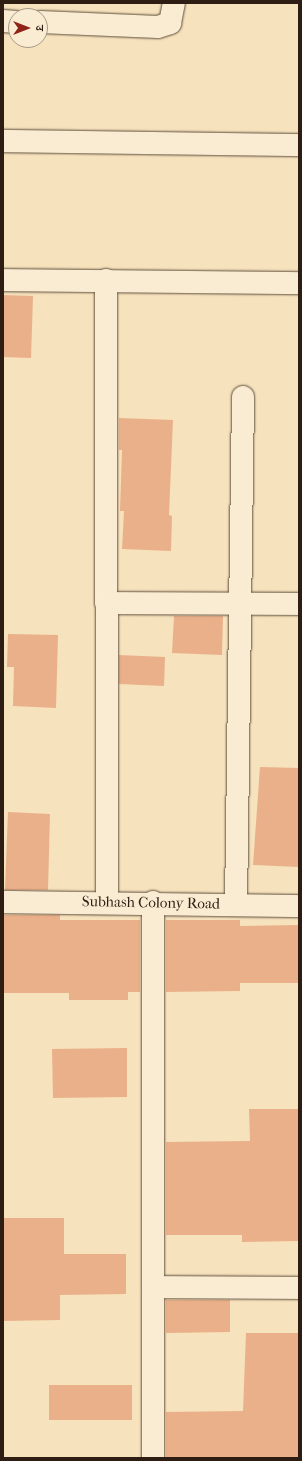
<!DOCTYPE html>
<html>
<head>
<meta charset="utf-8">
<style>
  body { margin:0 }
  #map { position:relative; width:302px; height:1461px; overflow:hidden; background:#f6e2bc; font-family:"IM FELL French Canon","Noto Serif Devanagari",serif }
  div>[style] { position:absolute }
  .building>* { inset:0; background:#eab08a }
  .roads { filter:drop-shadow(0 0 1px #5f4e3d) drop-shadow(0 0 1px #5f4e3d) }
  .minor>* { height:22px; margin:-11px; padding:0 11px; transform-origin:11px; border-radius:11px; background:#f9ecd3 }
  span { translate:-50% -50%; white-space:nowrap; text-align:center; line-height:1.15; -webkit-text-stroke:3.5px #f9ecd3; paint-order:stroke }
  .street-label { font-size:15px; color:#2d1d13 }
  .frame { position:absolute; inset:0; border:4px solid #2d1d13; pointer-events:none }
  .north { position:absolute; left:8px; top:8px; width:40px; height:40px; box-sizing:border-box; background:#f9ecd3; border:1px solid #a79986; border-radius:50%; rotate:90deg; font-size:11px; font-weight:700; line-height:16px; text-align:center; color:#2d1d13 }
  .north::after { content:''; display:block; margin:auto; width:14px; height:18px; background:#8f2418; clip-path:polygon(50% 0,100% 100%,50% 72%,0 100%) }
</style>
</head>
<body>
<div id="map">
  <div class="building">
    <i style="clip-path:polygon(3px 295px,33px 296px,31px 358px,3px 357px)"></i>
    <i style="clip-path:polygon(119px 418px,173px 420px,169px 515px,172px 516px,171px 551px,122px 549px,124px 511px,120px 511px,122px 450px,119px 450px)"></i>
    <i style="clip-path:polygon(174px 616px,223px 616px,222px 655px,172px 653px)"></i>
    <i style="clip-path:polygon(8px 634px,58px 635px,56px 708px,13px 706px,14px 667px,7px 667px)"></i>
    <i style="clip-path:polygon(119px 655px,165px 657px,164px 686px,119px 684px)"></i>
    <i style="clip-path:polygon(260px 767px,299px 768px,299px 867px,253px 865px)"></i>
    <i style="clip-path:polygon(8px 812px,50px 814px,48px 890px,5px 890px)"></i>
    <i style="clip-path:polygon(3px 915px,60px 915px,60px 920px,140px 920px,140px 992px,128px 992px,128px 1000px,69px 1000px,69px 993px,3px 993px)"></i>
    <i style="clip-path:polygon(166px 920px,240px 920px,240px 926px,299px 925px,299px 983px,240px 983px,240px 991px,166px 992px)"></i>
    <i style="clip-path:polygon(127px 1048px,127px 1097px,53px 1098px,52px 1049px)"></i>
    <i style="clip-path:polygon(249px 1109px,299px 1109px,299px 1241px,242px 1242px,242px 1235px,166px 1235px,166px 1142px,250px 1141px)"></i>
    <i style="clip-path:polygon(3px 1218px,64px 1218px,64px 1254px,126px 1254px,126px 1294px,60px 1295px,60px 1320px,3px 1321px)"></i>
    <i style="clip-path:polygon(166px 1300px,230px 1300px,230px 1332px,166px 1333px)"></i>
    <i style="clip-path:polygon(246px 1333px,299px 1333px,299px 1458px,166px 1458px,166px 1412px,243px 1411px)"></i>
    <i style="clip-path:polygon(49px 1385px,132px 1385px,132px 1420px,49px 1420px)"></i>
  </div>
  <div class="roads">
    <div class="minor">
      <i style="left:3px;top:21px;width:13px;rotate:4deg"></i>
      <i style="left:40px;top:22px;width:118px;rotate:2.4deg"></i>
      <i style="left:158px;top:27px;width:13px;rotate:-18deg"></i>
      <i style="left:170px;top:23px;width:20px;rotate:-79deg"></i>
      <i style="left:3px;top:141px;width:296px;rotate:0.8deg"></i>
      <i style="left:3px;top:280px;width:296px;rotate:0.6deg"></i>
      <i style="left:106px;top:280px;width:621px;rotate:89.91deg"></i>
      <i style="left:106px;top:603px;width:193px;rotate:0.3deg"></i>
      <i style="left:3px;top:902px;width:296px;rotate:0.8deg"></i>
      <i style="left:153px;top:902px;width:556px;rotate:90deg"></i>
      <i style="left:236px;top:905px;width:508px;rotate:-89.21deg"></i>
      <i style="left:153px;top:1287px;width:146px;rotate:0.4deg"></i>
    </div>
  </div>
  <div class="street-label">
    <span style="left:151px;top:903px;rotate:1deg">Subhash Colony Road</span>
  </div>
  <div class="frame"></div>
  <div class="north">उ</div>
</div>
</body>
</html>
